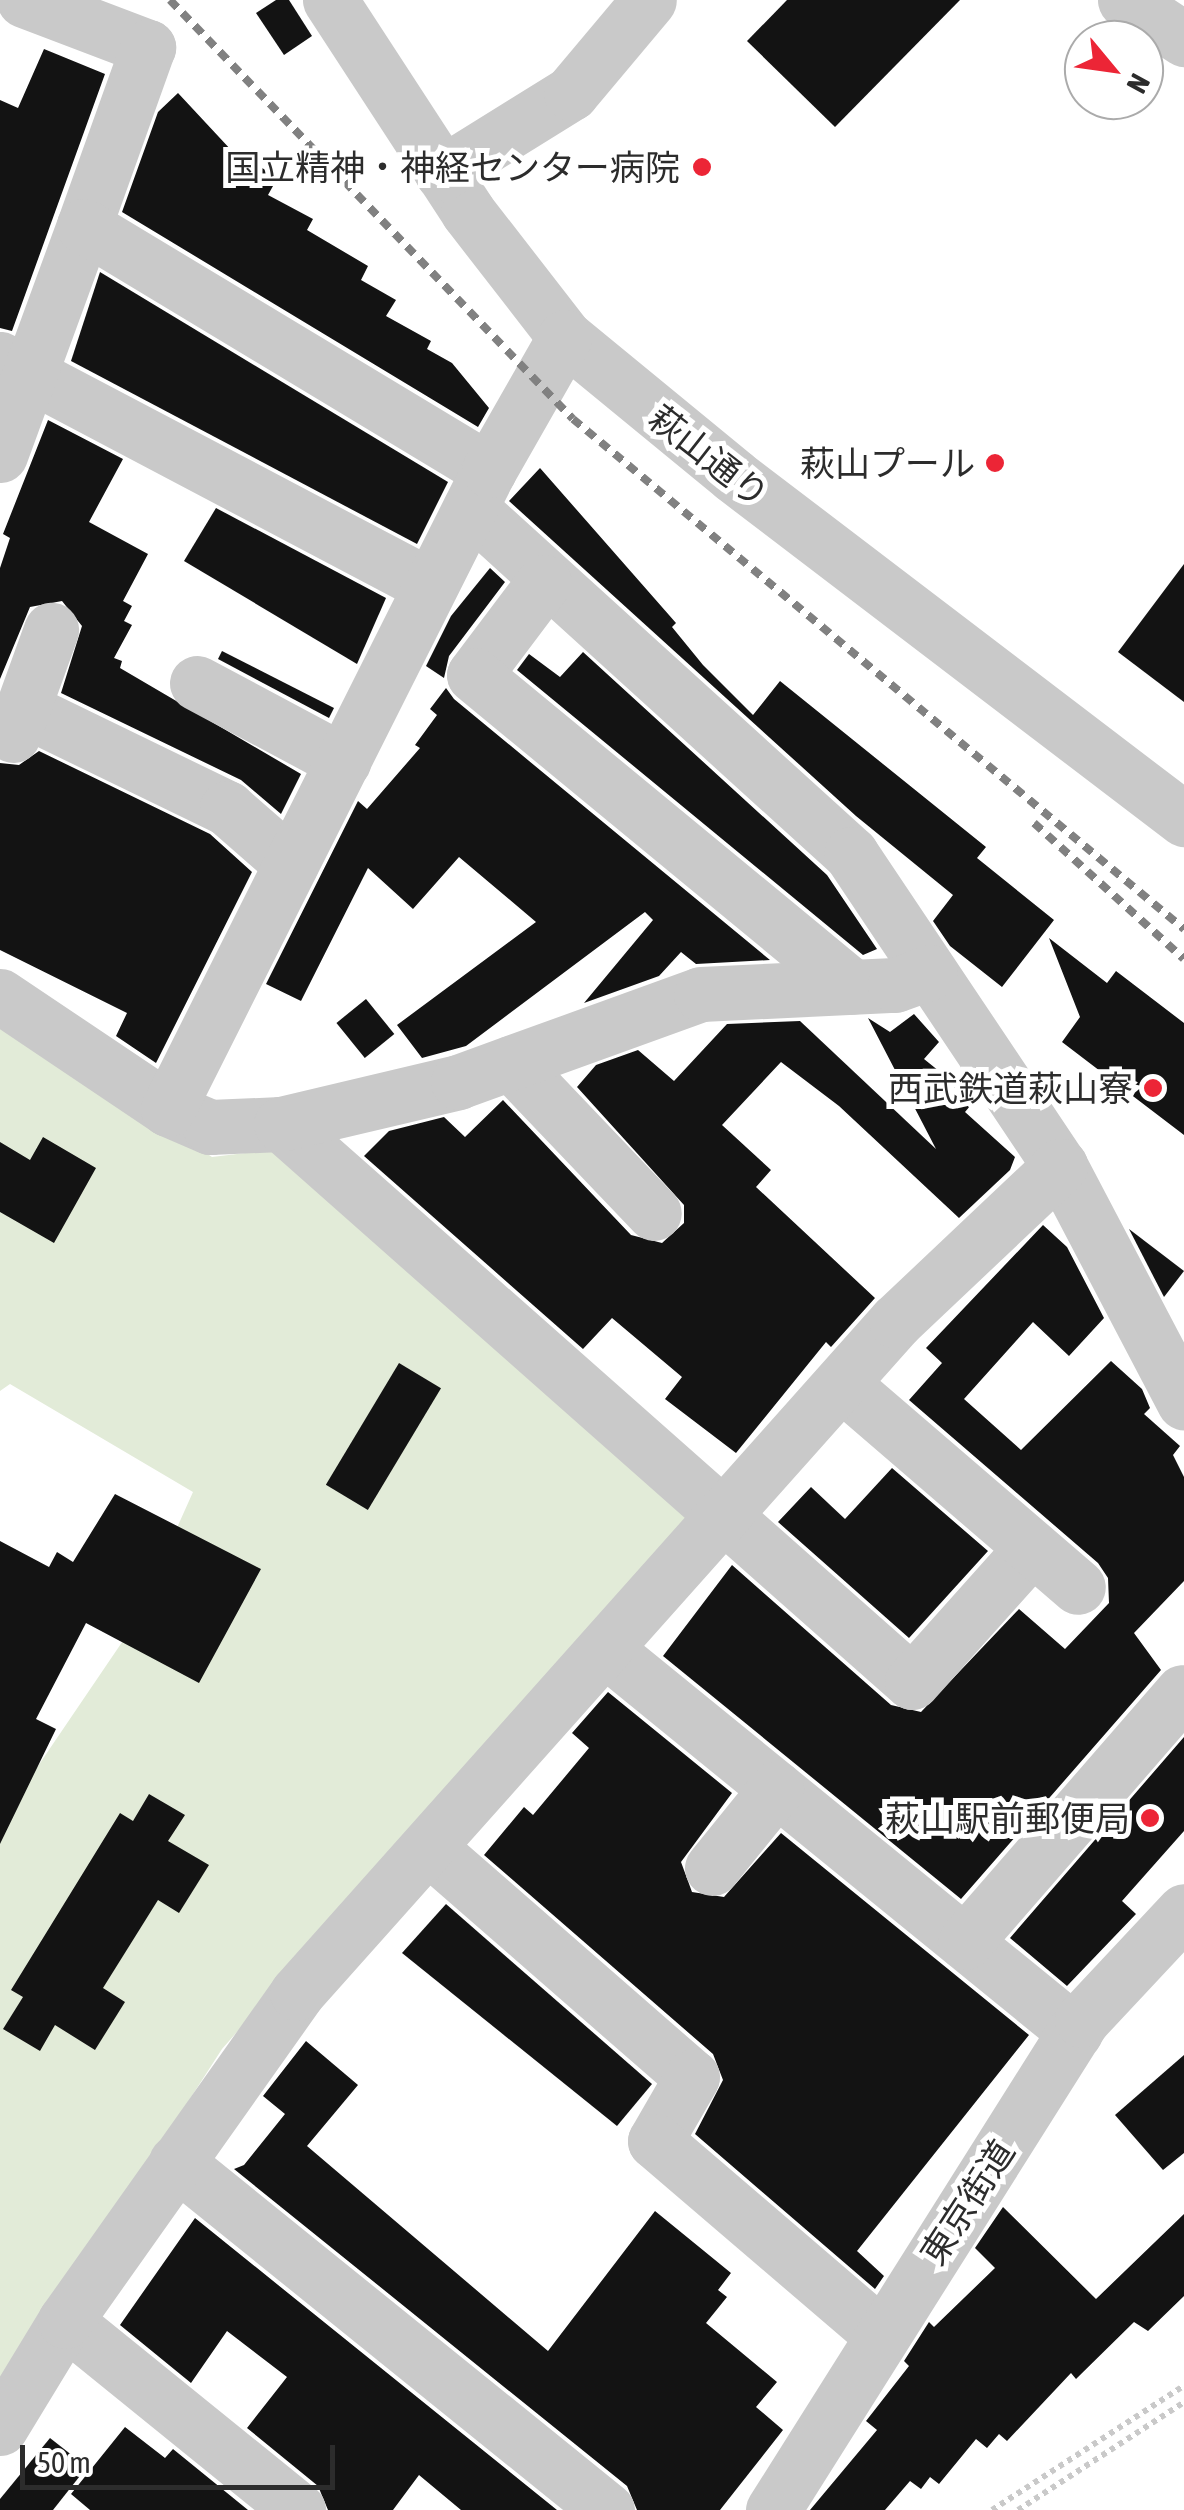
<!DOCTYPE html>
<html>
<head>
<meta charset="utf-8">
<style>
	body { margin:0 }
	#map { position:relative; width:1184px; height:2510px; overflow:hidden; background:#fff; font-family:"Asap Condensed","Noto Sans JP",sans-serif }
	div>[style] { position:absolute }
	.green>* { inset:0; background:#e2ebd8 }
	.building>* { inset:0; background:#131313; transform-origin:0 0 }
	.path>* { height:6px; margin-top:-3px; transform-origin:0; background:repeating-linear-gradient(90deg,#c9c9c9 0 5px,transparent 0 10px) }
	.minor>* { height:55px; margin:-27.5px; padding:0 27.5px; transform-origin:27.5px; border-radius:27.5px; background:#c9c9c9 }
	.rail>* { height:8px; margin-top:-4px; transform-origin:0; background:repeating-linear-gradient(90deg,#818181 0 10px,transparent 0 18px) }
	.dots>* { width:28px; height:28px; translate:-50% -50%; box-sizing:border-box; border:5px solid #fff; border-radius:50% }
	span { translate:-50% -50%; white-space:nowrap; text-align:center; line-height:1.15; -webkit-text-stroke:10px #fff; paint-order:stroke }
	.poi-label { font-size:35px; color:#2c2c2c }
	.right { translate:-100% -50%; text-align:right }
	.street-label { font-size:35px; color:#2c2c2c }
	.north { position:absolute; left:1064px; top:20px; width:100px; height:100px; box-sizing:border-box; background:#fff; border:2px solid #ababab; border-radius:50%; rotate:119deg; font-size:28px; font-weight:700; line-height:40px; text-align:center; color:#2c2c2c }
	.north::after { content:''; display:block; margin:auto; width:35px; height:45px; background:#ec2536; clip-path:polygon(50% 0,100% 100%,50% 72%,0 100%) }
	.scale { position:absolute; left:20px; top:2445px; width:315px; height:45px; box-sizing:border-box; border:5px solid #2c2c2c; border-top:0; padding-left:12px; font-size:30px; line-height:35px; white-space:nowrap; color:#2c2c2c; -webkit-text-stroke:8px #fff; paint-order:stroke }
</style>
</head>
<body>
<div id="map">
	<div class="green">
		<i style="clip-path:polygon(0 1018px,212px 1157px,294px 1147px,690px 1516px,222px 2049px,0 2394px,0 1822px,133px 1626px,193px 1492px,10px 1384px,0 1391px)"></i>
	</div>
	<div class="building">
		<i style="clip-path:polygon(276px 0,289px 0,312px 36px,284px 55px,256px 13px)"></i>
		<i style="clip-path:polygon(787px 0,960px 0,835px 127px,747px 41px)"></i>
		<i style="clip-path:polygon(44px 49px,105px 74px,12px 331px,0 328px,0 100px,18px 108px)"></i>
		<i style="clip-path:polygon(178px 93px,232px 151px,278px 177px,268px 195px,313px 219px,307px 230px,368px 266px,361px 280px,396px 300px,386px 316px,431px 341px,427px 349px,452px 363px,489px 408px,478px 427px,122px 212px,158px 112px)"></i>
		<i style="clip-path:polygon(100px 272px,448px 482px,417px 544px,71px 361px)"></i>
		<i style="clip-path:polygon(48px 420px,123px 459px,89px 522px,148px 554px,123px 601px,132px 606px,124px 621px,132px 625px,114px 658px,122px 661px,120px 668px,301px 774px,281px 814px,241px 780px,61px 693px,82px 626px,62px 601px,30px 607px,0 679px,0 568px,10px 538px,3px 534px)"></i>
		<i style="clip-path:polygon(540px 468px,676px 623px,672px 627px,703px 665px,753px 715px,780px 681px,986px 847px,977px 858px,1054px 920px,1002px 987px,950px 946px,933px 921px,953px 895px,856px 816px,509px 501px)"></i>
		<i style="clip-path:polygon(216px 508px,386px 598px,357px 664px,184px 561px)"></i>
		<i style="clip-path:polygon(1184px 564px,1184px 702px,1118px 652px)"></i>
		<i style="clip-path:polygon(490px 568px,505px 582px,449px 656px,444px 678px,426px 666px,451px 616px)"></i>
		<i style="clip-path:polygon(222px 651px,334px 708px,329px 718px,218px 659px)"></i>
		<i style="clip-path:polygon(583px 652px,827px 875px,877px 949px,863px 955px,517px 670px,529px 654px,560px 677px)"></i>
		<i style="clip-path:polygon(446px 688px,454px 699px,770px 960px,696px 964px,681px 952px,659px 976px,584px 1003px,653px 920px,645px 912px,466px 1046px,422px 1058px,397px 1025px,536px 922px,459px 857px,413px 909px,368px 868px,301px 1001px,266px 984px,358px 801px,367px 809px,420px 748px,415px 745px,437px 715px,430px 709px)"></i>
		<i style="clip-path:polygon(39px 751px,210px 834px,252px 872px,156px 1063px,116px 1036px,127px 1013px,0 950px,0 763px,19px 765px)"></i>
		<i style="clip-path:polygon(1049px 938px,1107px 983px,1116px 971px,1184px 1023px,1184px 1135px,1062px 1042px,1080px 1017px)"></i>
		<i style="left:366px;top:999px;width:45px;height:38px;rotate:51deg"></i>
		<i style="clip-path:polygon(914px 1014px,939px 1042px,924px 1059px,975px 1100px,965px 1112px,1015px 1157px,1010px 1170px,959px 1218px,839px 1106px,781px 1062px,722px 1125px,771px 1170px,756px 1187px,875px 1298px,831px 1347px,826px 1342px,736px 1453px,665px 1399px,682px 1377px,612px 1318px,583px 1349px,364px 1156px,389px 1131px,444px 1117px,465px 1137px,503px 1100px,631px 1235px,662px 1243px,684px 1223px,684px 1205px,577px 1087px,596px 1065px,638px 1050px,674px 1081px,727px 1024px,800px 1021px,936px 1149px,868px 1018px,890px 1032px)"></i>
		<i style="clip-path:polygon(43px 1137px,96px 1168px,54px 1243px,0 1212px,0 1142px,30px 1160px)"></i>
		<i style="clip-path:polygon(1043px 1225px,1067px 1247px,1104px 1318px,1069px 1356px,1033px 1322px,964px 1399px,1021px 1450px,1111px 1361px,1142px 1389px,1150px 1408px,1144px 1414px,1180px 1446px,1173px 1455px,1184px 1477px,1184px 1581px,1134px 1633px,1161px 1670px,961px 1899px,663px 1656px,732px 1565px,891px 1705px,921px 1712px,1019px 1609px,1065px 1649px,1109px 1603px,1108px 1578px,1098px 1563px,909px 1400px,942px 1363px,926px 1348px)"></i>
		<i style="clip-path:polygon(1129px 1229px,1184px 1271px,1164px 1297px)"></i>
		<i style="left:399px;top:1363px;width:49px;height:142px;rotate:31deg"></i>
		<i style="clip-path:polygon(892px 1468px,988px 1551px,909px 1638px,778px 1522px,811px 1487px,845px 1519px)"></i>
		<i style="clip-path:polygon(115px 1494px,261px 1569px,199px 1683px,86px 1623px,36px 1719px,56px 1729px,0 1844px,0 1541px,49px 1567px,57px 1552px,73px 1562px)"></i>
		<i style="clip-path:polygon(608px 1692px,732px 1793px,681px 1862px,692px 1892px,724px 1897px,781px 1833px,1029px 2035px,857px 2251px,884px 2276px,875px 2289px,695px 2134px,723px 2080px,713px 2054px,484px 1855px,524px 1807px,533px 1815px,589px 1748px,572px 1733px)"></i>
		<i style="clip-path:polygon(1184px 1737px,1184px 1831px,1122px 1901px,1136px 1914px,1067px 1986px,1010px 1938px)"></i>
		<i style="clip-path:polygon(149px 1794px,185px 1815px,168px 1841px,209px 1865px,179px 1913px,158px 1900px,103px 1988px,125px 2002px,95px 2050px,55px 2025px,40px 2051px,3px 2029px,23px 1997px,11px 1990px,120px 1813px,133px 1821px)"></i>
		<i style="clip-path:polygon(446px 1904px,652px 2084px,617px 2126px,402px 1953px)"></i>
		<i style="clip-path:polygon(306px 2041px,358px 2085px,307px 2146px,548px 2351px,655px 2211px,731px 2273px,718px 2290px,727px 2297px,706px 2323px,777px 2382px,756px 2407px,783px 2430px,720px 2510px,637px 2510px,627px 2486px,234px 2169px,244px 2165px,285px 2114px,263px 2096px)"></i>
		<i style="clip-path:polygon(1184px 2055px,1184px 2153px,1163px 2170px,1115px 2115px)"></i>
		<i style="clip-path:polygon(1003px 2207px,1096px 2299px,1184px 2214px,1184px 2296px,1148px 2331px,1134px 2322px,1076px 2379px,1071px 2373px,1007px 2441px,999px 2434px,987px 2448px,976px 2439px,939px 2484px,930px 2477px,921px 2489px,910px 2481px,885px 2510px,810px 2510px,877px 2430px,866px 2421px,909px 2366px,904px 2361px,929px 2322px,934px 2327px,995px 2268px,975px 2248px)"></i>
		<i style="clip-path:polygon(195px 2218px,557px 2510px,461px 2510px,419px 2475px,393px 2510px,328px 2510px,318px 2486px,247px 2428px,287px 2377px,227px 2331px,191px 2383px,120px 2325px)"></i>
		<i style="clip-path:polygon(125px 2427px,165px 2458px,173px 2449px,248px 2510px,90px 2510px,71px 2494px)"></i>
		<i style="clip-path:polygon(50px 2438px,87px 2467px,53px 2510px,0 2510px,0 2499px)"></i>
	</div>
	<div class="path">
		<i style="left:992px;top:2510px;width:229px;rotate:-32.9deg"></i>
		<i style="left:1018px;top:2510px;width:198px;rotate:-33deg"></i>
	</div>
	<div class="minor">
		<i style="left:24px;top:0;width:133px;rotate:20.8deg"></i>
		<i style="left:148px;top:47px;width:190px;rotate:109.7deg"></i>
		<i style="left:330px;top:0;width:253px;rotate:56.9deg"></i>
		<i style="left:468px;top:212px;width:158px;rotate:52.2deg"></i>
		<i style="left:565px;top:337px;width:219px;rotate:39.4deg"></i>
		<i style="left:734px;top:476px;width:566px;rotate:37.32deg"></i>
		<i style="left:1125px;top:0;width:71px;rotate:33.5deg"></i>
		<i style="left:442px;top:173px;width:152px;rotate:-31.8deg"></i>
		<i style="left:571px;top:93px;width:121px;rotate:-50deg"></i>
		<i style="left:0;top:359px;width:486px;rotate:27.8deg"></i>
		<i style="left:0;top:455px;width:244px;rotate:-69.9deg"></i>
		<i style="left:84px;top:226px;width:473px;rotate:31.1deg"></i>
		<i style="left:470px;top:508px;width:515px;rotate:42.24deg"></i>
		<i style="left:851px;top:854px;width:376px;rotate:56.2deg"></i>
		<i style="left:1060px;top:1166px;width:267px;rotate:62.3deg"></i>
		<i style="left:544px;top:582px;width:116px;rotate:127deg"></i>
		<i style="left:474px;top:675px;width:490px;rotate:39.5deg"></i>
		<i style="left:197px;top:683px;width:166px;rotate:28.1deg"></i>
		<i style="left:25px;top:710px;width:225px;rotate:25.9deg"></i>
		<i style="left:227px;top:808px;width:85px;rotate:41.2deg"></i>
		<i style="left:13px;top:735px;width:112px;rotate:-70.1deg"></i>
		<i style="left:0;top:996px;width:202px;rotate:33.9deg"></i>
		<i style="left:168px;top:1109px;width:46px;rotate:23.2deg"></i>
		<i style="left:210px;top:1127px;width:71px;rotate:-2.4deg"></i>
		<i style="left:281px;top:1124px;width:842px;rotate:41.49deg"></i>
		<i style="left:912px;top:1682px;width:180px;rotate:-48.2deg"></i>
		<i style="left:511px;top:1063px;width:207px;rotate:46.4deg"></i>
		<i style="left:168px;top:1109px;width:715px;rotate:-63.33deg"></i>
		<i style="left:489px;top:470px;width:153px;rotate:-60.3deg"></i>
		<i style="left:281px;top:1124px;width:182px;rotate:-13.3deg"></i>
		<i style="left:458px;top:1082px;width:258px;rotate:-19.9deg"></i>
		<i style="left:701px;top:994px;width:194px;rotate:-2.7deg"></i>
		<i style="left:895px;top:985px;width:37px;rotate:-20deg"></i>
		<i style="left:842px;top:1384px;width:311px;rotate:40.7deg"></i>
		<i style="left:606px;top:1650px;width:605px;rotate:39.16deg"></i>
		<i style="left:428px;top:1847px;width:350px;rotate:41.1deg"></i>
		<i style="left:692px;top:2077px;width:74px;rotate:120deg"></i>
		<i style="left:655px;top:2141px;width:298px;rotate:40.6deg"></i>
		<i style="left:712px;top:1868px;width:102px;rotate:-51deg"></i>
		<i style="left:965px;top:1942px;width:331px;rotate:-49deg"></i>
		<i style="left:176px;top:2162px;width:554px;rotate:38.92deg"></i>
		<i style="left:65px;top:2321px;width:300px;rotate:39deg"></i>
		<i style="left:0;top:2428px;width:125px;rotate:-58.7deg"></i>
		<i style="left:65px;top:2321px;width:402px;rotate:-54.7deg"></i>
		<i style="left:297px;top:1993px;width:900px;rotate:-48.29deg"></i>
		<i style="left:896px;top:1321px;width:226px;rotate:-43.4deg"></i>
		<i style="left:773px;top:2510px;width:579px;rotate:-57.76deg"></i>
		<i style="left:1082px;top:2020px;width:149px;rotate:-46.9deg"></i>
	</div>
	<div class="rail">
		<i style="left:170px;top:0;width:581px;rotate:46.12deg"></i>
		<i style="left:573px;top:419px;width:796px;rotate:39.85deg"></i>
		<i style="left:1034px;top:823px;width:202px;rotate:42.2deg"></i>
	</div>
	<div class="dots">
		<i style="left:702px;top:167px;background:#ec2536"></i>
		<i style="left:995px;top:463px;background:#ec2536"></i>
		<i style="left:1153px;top:1088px;background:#ec2536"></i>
		<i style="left:1150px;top:1818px;background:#ec2536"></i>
	</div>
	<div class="poi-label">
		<span class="right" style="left:680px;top:167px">国立精神・神経センター病院</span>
		<span class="right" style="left:975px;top:463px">萩山プール</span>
		<span class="right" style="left:1133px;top:1088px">西武鉄道萩山寮</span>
		<span class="right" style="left:1130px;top:1818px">萩山駅前郵便局</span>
	</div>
	<div class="street-label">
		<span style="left:709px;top:456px;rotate:38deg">萩山通り</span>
		<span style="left:967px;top:2202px;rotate:-57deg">東京街道</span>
	</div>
	<div class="north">N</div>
	<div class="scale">50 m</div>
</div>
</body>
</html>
